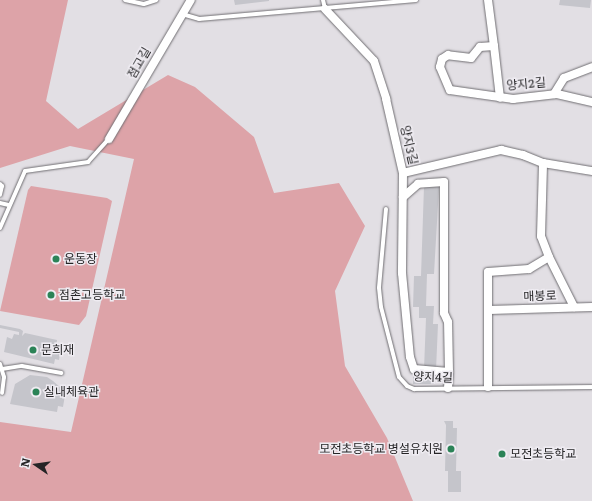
<!DOCTYPE html>
<html>
<head>
<meta charset="utf-8">
<style>
	body { margin:0 }
	#map { position:relative; width:592px; height:501px; overflow:hidden; background:#e2dfe4; font-family:Literata,"Noto Sans KR",serif }
	div>[style] { position:absolute }
	.green>* { inset:0; background:#dda3a8 }
	.building>* { inset:0; background:#c5c5cb; transform-origin:0 0 }
	.roads { filter:drop-shadow(0 0 1px #706e72) drop-shadow(0 0 1px #706e72) }
	.lane>* { height:4px; margin:-2px; padding:0 2px; transform-origin:2px; border-radius:2px; background:#fff }
	.street>* { height:8px; margin:-4px; padding:0 4px; transform-origin:4px; border-radius:4px; background:#fff }
	.dots>* { width:11px; height:11px; translate:-50% -50%; box-sizing:border-box; border:2px solid #efecf2; border-radius:50% }
	span { translate:-50% -50%; white-space:nowrap; text-align:center; line-height:1.15; -webkit-text-stroke:3px #efecf2; paint-order:stroke }
	.street-label { font-size:12px; color:#252426 }
	.poi-label { font-size:12px; color:#252426 }
	.left { translate:0 -50%; text-align:left }
	.right { translate:-100% -50%; text-align:right }
	.north { position:absolute; left:16px; top:445px; width:40px; height:40px; -webkit-text-stroke:3px #efecf2; paint-order:stroke; rotate:283deg; font-size:11px; font-weight:700; line-height:16px; text-align:center; color:#252426 }
	.north::after { content:''; display:block; margin:auto; width:14px; height:18px; background:#252426; clip-path:polygon(50% 0,100% 100%,50% 72%,0 100%) }
</style>
</head>
<body>
<div id="map">
	<div class="green">
		<i style="clip-path:polygon(0 0,68px 0,46px 101px,78px 129px,168px 75px,195px 87px,254px 137px,274px 193px,339px 183px,365px 226px,335px 291px,345px 366px,387px 438px,413px 501px,0 501px,0 422px,71px 432px,134px 159px,70px 146px,0 168px)"></i>
		<i style="clip-path:polygon(31px 186px,107px 198px,112px 201px,86px 316px,79px 325px,0 311px,28px 190px)"></i>
	</div>
	<div class="building">
		<i style="clip-path:polygon(234px 0,269px 0,269px 1px,235px 5px)"></i>
		<i style="clip-path:polygon(560px 0,591px 0,590px 8px,559px 5px)"></i>
		<i style="clip-path:polygon(424px 186px,439px 187px,434px 274px,427px 274px,426px 306px,434px 306px,433px 324px,438px 324px,436px 370px,424px 369px,426px 318px,419px 318px,419px 307px,413px 307px,414px 276px,421px 276px)"></i>
		<i style="clip-path:polygon(0 325px,20px 329px,23px 331px,22px 336px,25px 333px,57px 340px,56px 347px,61px 348px,59px 360px,55px 359px,54px 364px,4px 352px,7px 337px,12px 339px,14px 334px,19px 335px,19px 332px,0 328px)"></i>
		<i style="left:413px;top:374px;width:21px;height:10px"></i>
		<i style="clip-path:polygon(30px 375px,47px 377px,53px 381px,61px 388px,60px 394px,65px 395px,63px 407px,58px 406px,57px 412px,10px 404px,15px 384px)"></i>
		<i style="clip-path:polygon(444px 421px,453px 421px,453px 428px,457px 428px,456px 471px,461px 471px,461px 492px,448px 492px,448px 471px,445px 471px,446px 425px)"></i>
	</div>
	<div class="roads">
		<div class="lane">
			<i style="left:125px;top:0;width:19px;rotate:12deg"></i>
			<i style="left:144px;top:4px;width:13px;rotate:-18deg"></i>
			<i style="left:323px;top:0;width:9px;rotate:77deg"></i>
			<i style="left:182px;top:14px;width:18px;rotate:16deg"></i>
			<i style="left:199px;top:19px;width:218px;rotate:-5deg"></i>
			<i style="left:0;top:184px;width:3px;rotate:45deg"></i>
			<i style="left:2px;top:186px;width:9px;rotate:103deg"></i>
			<i style="left:0;top:203px;width:9px;rotate:13deg"></i>
			<i style="left:386px;top:209px;width:79px;rotate:95.1deg"></i>
			<i style="left:379px;top:288px;width:19px;rotate:84deg"></i>
			<i style="left:381px;top:307px;width:72px;rotate:75.6deg"></i>
			<i style="left:399px;top:377px;width:12px;rotate:48deg"></i>
			<i style="left:407px;top:386px;width:8px;rotate:23deg"></i>
			<i style="left:414px;top:389px;width:178px;rotate:-0.6deg"></i>
			<i style="left:0;top:228px;width:62px;rotate:-66.3deg"></i>
			<i style="left:25px;top:171px;width:64px;rotate:-8.1deg"></i>
			<i style="left:88px;top:162px;width:31px;rotate:-48deg"></i>
			<i style="left:0;top:364px;width:14px;rotate:73deg"></i>
			<i style="left:4px;top:377px;width:16px;rotate:97deg"></i>
			<i style="left:2px;top:369px;width:20px;rotate:-9deg"></i>
			<i style="left:22px;top:366px;width:40px;rotate:10deg"></i>
		</div>
		<div class="street">
			<i style="left:488px;top:0;width:46px;rotate:82.6deg"></i>
			<i style="left:494px;top:46px;width:14px;rotate:176deg"></i>
			<i style="left:480px;top:47px;width:14px;rotate:129deg"></i>
			<i style="left:471px;top:58px;width:23px;rotate:-173deg"></i>
			<i style="left:448px;top:55px;width:7px;rotate:146deg"></i>
			<i style="left:442px;top:59px;width:8px;rotate:104deg"></i>
			<i style="left:440px;top:67px;width:25px;rotate:67deg"></i>
			<i style="left:450px;top:90px;width:64px;rotate:8.1deg"></i>
			<i style="left:513px;top:99px;width:44px;rotate:-6.5deg"></i>
			<i style="left:557px;top:94px;width:36px;rotate:13deg"></i>
			<i style="left:325px;top:9px;width:71px;rotate:46.7deg"></i>
			<i style="left:374px;top:61px;width:40px;rotate:72deg"></i>
			<i style="left:386px;top:99px;width:76px;rotate:77.1deg"></i>
			<i style="left:403px;top:173px;width:101px;rotate:-13.2deg"></i>
			<i style="left:501px;top:150px;width:23px;rotate:13deg"></i>
			<i style="left:523px;top:155px;width:22px;rotate:22deg"></i>
			<i style="left:543px;top:163px;width:50px;rotate:9.3deg"></i>
			<i style="left:494px;top:46px;width:52px;rotate:83.4deg"></i>
			<i style="left:554px;top:94px;width:19px;rotate:-58deg"></i>
			<i style="left:564px;top:78px;width:30px;rotate:-21deg"></i>
			<i style="left:109px;top:139px;width:161px;rotate:-59.5deg"></i>
			<i style="left:403px;top:173px;width:100px;rotate:90.6deg"></i>
			<i style="left:402px;top:273px;width:84px;rotate:84.6deg"></i>
			<i style="left:410px;top:357px;width:13px;rotate:72deg"></i>
			<i style="left:414px;top:369px;width:35px;rotate:5deg"></i>
			<i style="left:449px;top:372px;width:50px;rotate:-91.1deg"></i>
			<i style="left:448px;top:322px;width:10px;rotate:-114deg"></i>
			<i style="left:444px;top:313px;width:131px;rotate:-90deg"></i>
			<i style="left:444px;top:182px;width:26px;rotate:176deg"></i>
			<i style="left:418px;top:184px;width:20px;rotate:139deg"></i>
			<i style="left:549px;top:257px;width:56px;rotate:63.4deg"></i>
			<i style="left:489px;top:310px;width:103px;rotate:-1.7deg"></i>
			<i style="left:488px;top:387px;width:115px;rotate:-90deg"></i>
			<i style="left:488px;top:272px;width:41px;rotate:-4.2deg"></i>
			<i style="left:529px;top:269px;width:23px;rotate:-31deg"></i>
			<i style="left:549px;top:257px;width:22px;rotate:-111deg"></i>
			<i style="left:541px;top:236px;width:73px;rotate:-88.4deg"></i>
			<i style="left:448px;top:388px;width:16px;rotate:-86deg"></i>
		</div>
	</div>
	<div class="dots">
		<i style="left:56px;top:259px;background:#2b8357"></i>
		<i style="left:51px;top:295px;background:#2b8357"></i>
		<i style="left:33px;top:350px;background:#2b8357"></i>
		<i style="left:36px;top:392px;background:#2b8357"></i>
		<i style="left:451px;top:449px;background:#2b8357"></i>
		<i style="left:502px;top:454px;background:#2b8357"></i>
	</div>
	<div class="street-label">
		<span style="left:139px;top:63px;rotate:-60deg">점고길</span>
		<span style="left:526px;top:84px;rotate:-5deg">양지2길</span>
		<span style="left:409px;top:145px;rotate:77deg">양지3길</span>
		<span style="left:540px;top:296px;rotate:-2deg">매봉로</span>
		<span style="left:433px;top:377px;rotate:2deg">양지4길</span>
	</div>
	<div class="poi-label">
		<span class="left" style="left:64px;top:259px">운동장</span>
		<span class="left" style="left:59px;top:295px">점촌고등학교</span>
		<span class="left" style="left:41px;top:350px">문희재</span>
		<span class="left" style="left:44px;top:392px">실내체육관</span>
		<span class="right" style="left:443px;top:449px">모전초등학교 병설유치원</span>
		<span class="left" style="left:510px;top:454px">모전초등학교</span>
	</div>
	<div class="north">N</div>
</div>
</body>
</html>
